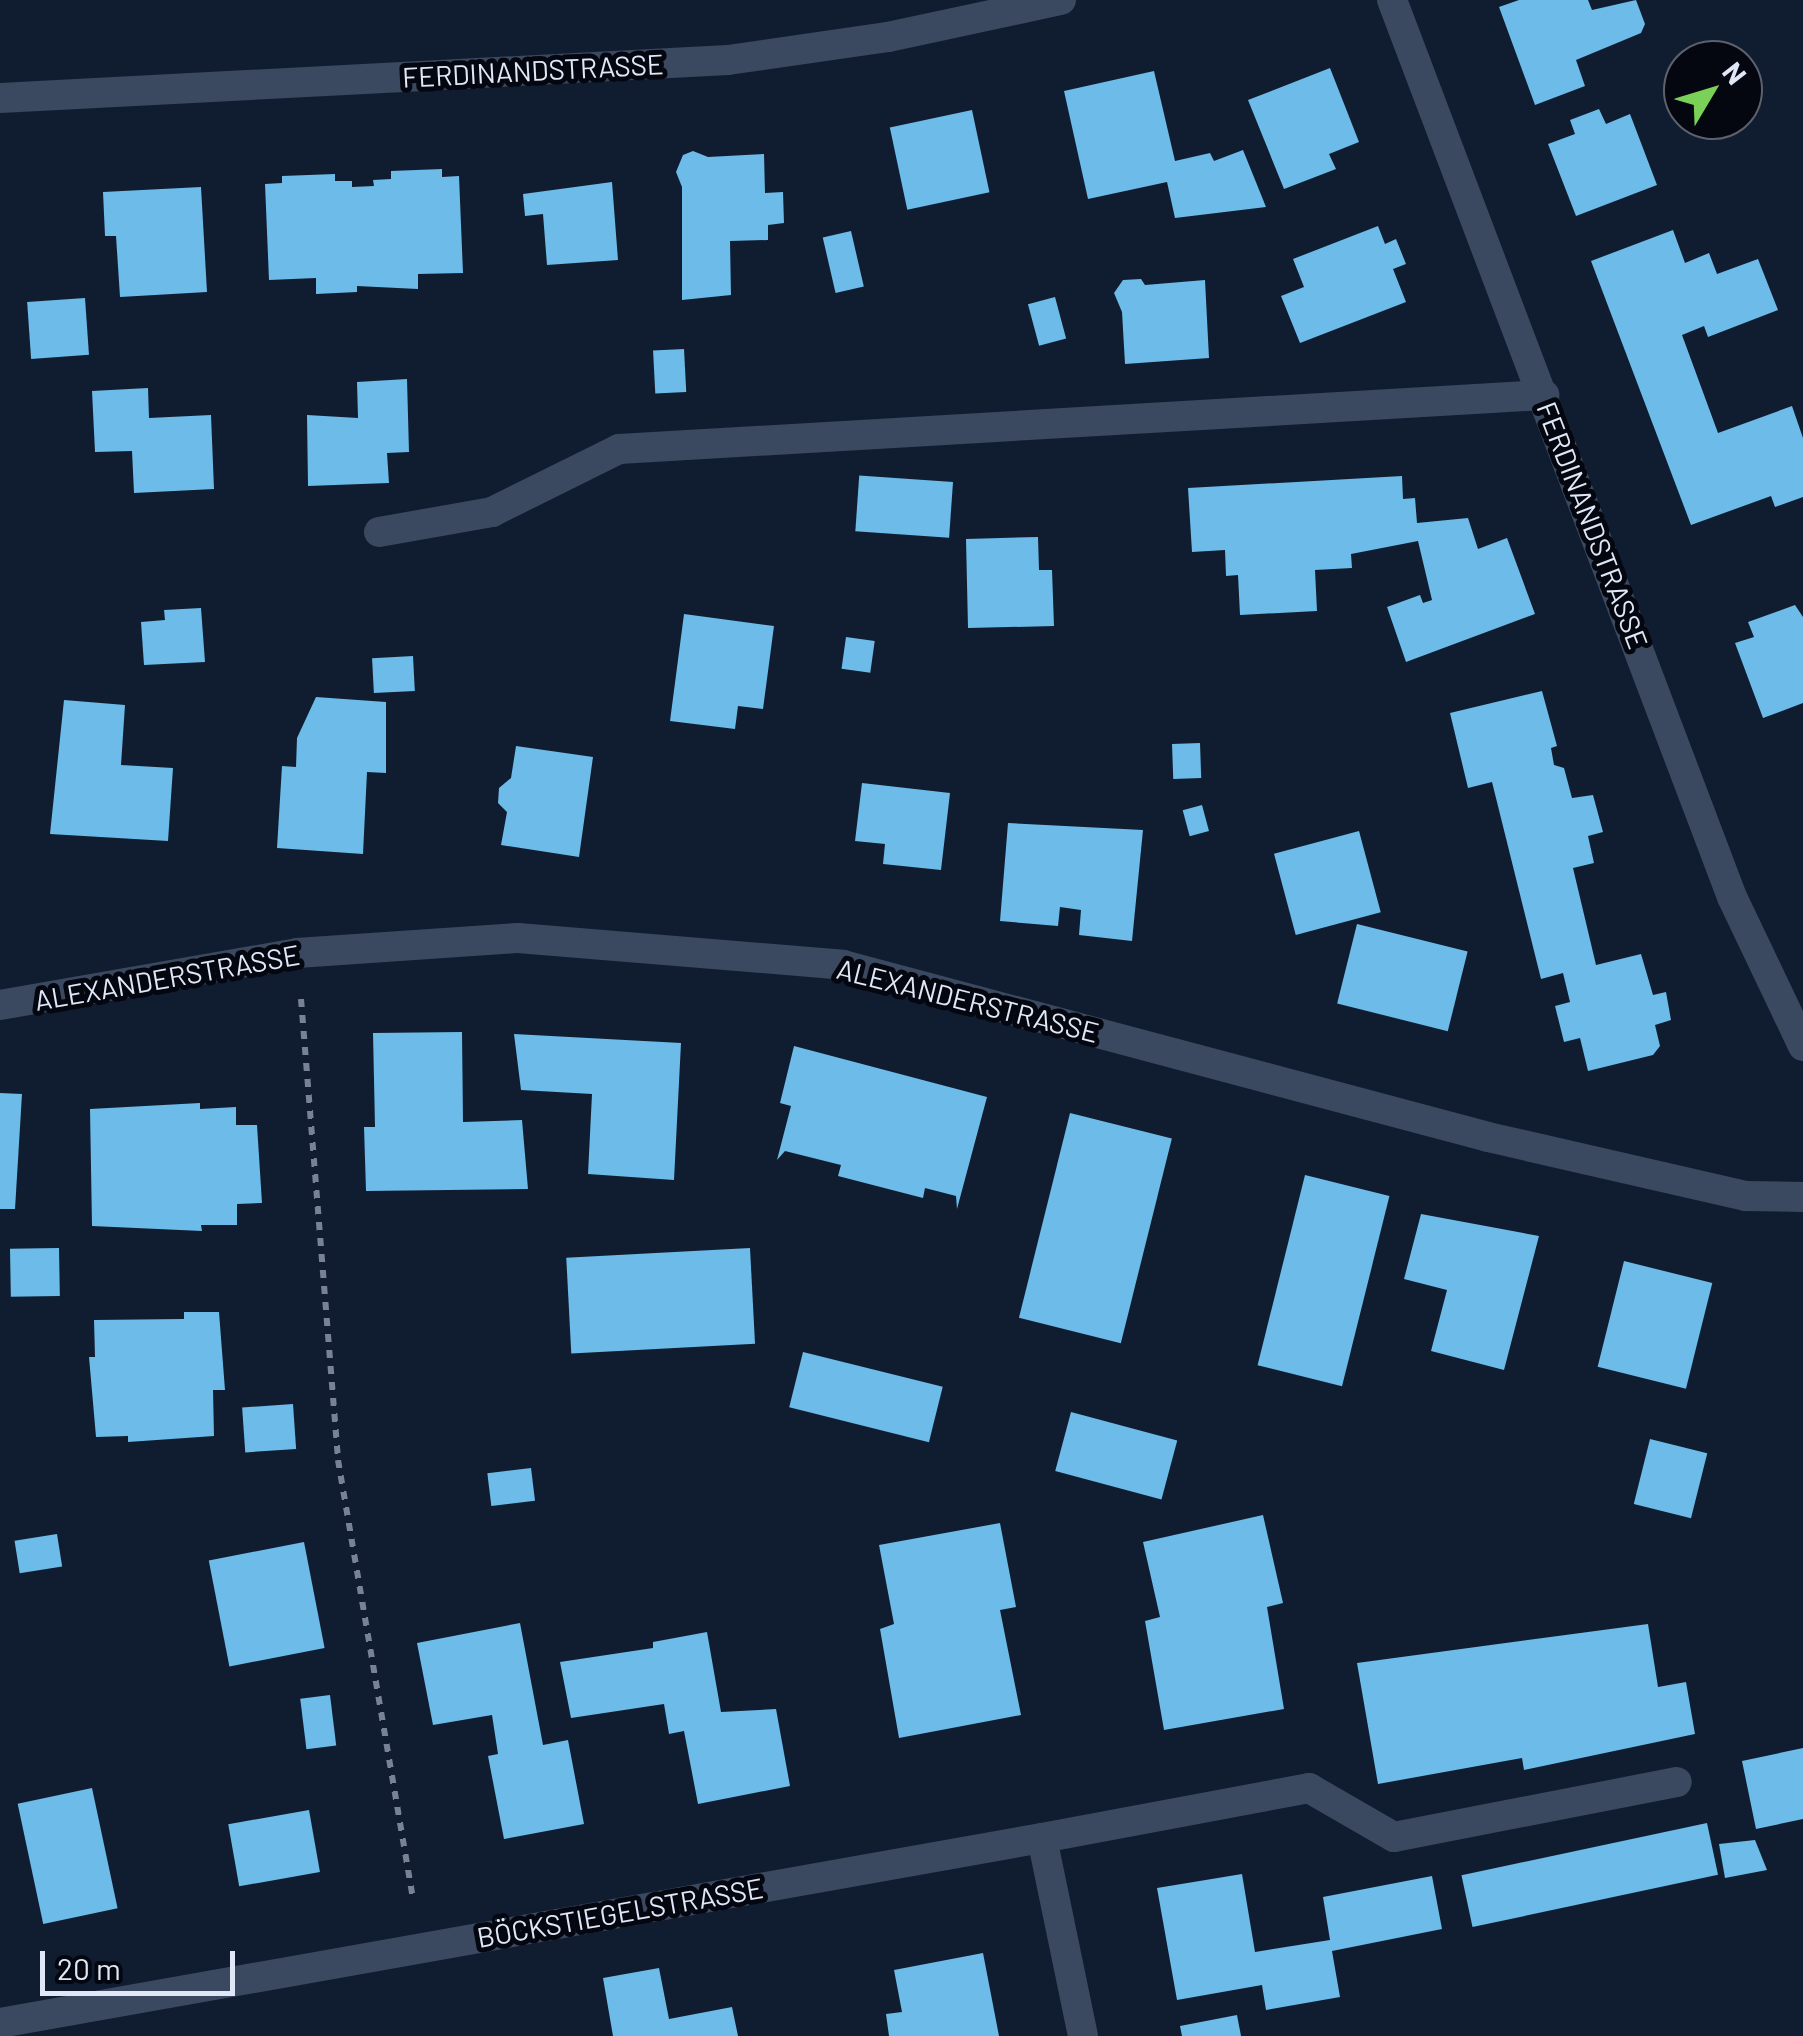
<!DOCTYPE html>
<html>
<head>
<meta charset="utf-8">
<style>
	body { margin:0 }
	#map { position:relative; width:1803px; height:2036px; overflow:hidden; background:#101d31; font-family:Barlow,sans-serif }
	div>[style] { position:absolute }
	.building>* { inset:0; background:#6cbbe8; transform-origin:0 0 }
	.path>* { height:6px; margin-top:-3px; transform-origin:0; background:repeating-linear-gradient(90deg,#778293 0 8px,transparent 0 16px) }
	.lane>* { height:30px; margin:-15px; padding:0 15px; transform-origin:15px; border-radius:15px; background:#3b4960 }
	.street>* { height:30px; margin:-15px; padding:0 15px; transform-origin:15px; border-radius:15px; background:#3b4960 }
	span { translate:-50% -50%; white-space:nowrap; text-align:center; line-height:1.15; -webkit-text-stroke:10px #040710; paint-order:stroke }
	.street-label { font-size:28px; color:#e0e8f7 }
	.north { position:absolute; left:1663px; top:40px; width:100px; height:100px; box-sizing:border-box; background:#040710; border:2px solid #5c616c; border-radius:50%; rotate:52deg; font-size:28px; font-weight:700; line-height:40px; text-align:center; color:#e0e8f7 }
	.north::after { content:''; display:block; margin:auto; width:35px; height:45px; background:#7ad157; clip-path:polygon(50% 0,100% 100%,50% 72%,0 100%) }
	.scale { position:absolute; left:40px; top:1951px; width:195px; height:45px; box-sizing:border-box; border:5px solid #e0e8f7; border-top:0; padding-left:12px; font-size:30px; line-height:35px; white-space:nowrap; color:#e0e8f7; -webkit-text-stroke:8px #040710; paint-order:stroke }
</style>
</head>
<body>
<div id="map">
	<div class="building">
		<i style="clip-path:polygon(1519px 0,1588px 0,1592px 10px,1636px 0,1645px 24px,1641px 33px,1576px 60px,1585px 86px,1535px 105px,1499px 7px)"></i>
		<i style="clip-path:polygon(1330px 68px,1359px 142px,1329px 154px,1336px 169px,1284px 189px,1248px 100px)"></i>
		<i style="clip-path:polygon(1154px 71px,1175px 161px,1210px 153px,1214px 161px,1243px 150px,1266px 207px,1175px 218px,1167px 182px,1088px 199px,1064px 91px)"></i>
		<i style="clip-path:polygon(1599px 109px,1606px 124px,1630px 114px,1657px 185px,1576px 216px,1548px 144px,1575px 134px,1570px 120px)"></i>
		<i style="left:972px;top:110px;width:84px;height:84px;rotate:78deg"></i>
		<i style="clip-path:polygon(693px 151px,708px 157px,764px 154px,765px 193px,783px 192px,784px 223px,768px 225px,768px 240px,730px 241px,731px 295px,682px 300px,682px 187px,676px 172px,683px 155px)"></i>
		<i style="clip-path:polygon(442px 169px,442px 177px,459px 176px,463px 273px,418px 274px,418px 289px,357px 286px,357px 292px,316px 294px,316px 278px,269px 280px,265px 184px,282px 183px,282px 176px,335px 174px,335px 181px,352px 181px,352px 187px,374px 186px,373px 180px,391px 179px,391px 171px)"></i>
		<i style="clip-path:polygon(612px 182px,618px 260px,547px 265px,543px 214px,525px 216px,523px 194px)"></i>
		<i style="clip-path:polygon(201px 187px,207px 292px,120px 297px,116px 236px,105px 236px,103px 192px)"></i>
		<i style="clip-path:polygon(1378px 226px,1385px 244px,1396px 239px,1406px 264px,1393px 269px,1406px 302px,1300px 343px,1281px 296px,1304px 287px,1293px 259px)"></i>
		<i style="clip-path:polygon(1673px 230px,1685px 263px,1709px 253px,1717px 274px,1758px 259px,1778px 310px,1708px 337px,1704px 326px,1682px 335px,1718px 433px,1792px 406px,1803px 438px,1803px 497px,1775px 507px,1771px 496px,1691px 525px,1591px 261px)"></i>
		<i style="left:851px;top:231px;width:57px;height:29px;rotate:77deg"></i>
		<i style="clip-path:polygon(1141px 279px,1145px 285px,1205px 280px,1209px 358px,1125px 364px,1122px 312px,1114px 293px,1123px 280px)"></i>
		<i style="left:1055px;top:297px;width:43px;height:28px;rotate:75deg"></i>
		<i style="left:85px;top:298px;width:57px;height:58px;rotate:86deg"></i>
		<i style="left:684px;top:349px;width:43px;height:31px;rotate:87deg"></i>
		<i style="clip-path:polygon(407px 379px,409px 452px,387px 453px,389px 483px,308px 486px,307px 415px,358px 418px,357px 382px)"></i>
		<i style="clip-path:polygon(148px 388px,149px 418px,211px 415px,214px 489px,134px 493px,132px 451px,95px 452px,92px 391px)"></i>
		<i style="clip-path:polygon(1402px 476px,1403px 499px,1415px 498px,1417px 523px,1468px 518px,1478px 549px,1507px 538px,1535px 614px,1406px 662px,1387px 607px,1420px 595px,1423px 603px,1432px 600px,1418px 541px,1351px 554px,1352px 568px,1315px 570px,1317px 611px,1240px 615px,1238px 575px,1226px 576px,1225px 550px,1192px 552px,1188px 488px)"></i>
		<i style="left:953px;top:482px;width:56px;height:94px;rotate:94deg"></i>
		<i style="clip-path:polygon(1038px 537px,1039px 570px,1052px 570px,1054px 626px,968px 628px,966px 539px)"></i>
		<i style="clip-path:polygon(1795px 605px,1803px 617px,1803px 703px,1763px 718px,1735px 643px,1754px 637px,1748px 622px)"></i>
		<i style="clip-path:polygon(201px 608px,205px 662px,144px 665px,141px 622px,165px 620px,164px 610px)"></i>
		<i style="clip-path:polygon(684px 614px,774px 626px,763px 709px,738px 706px,735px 729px,670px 721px)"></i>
		<i style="left:846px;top:637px;width:29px;height:32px;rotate:8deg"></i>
		<i style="left:413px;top:656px;width:35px;height:41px;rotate:87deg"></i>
		<i style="clip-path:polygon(1542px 691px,1557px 746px,1551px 748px,1554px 765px,1564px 768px,1572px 798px,1593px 795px,1603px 832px,1588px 836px,1594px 863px,1573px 868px,1596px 965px,1641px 954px,1653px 995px,1666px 992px,1671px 1020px,1655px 1025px,1660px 1046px,1653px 1055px,1588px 1071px,1580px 1038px,1564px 1042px,1555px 1006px,1570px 1002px,1563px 973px,1541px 979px,1492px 782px,1468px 788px,1450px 713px)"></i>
		<i style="clip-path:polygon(316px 697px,386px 702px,386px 773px,367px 772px,363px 854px,277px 848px,282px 766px,296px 767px,297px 738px)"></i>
		<i style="clip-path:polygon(64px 700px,125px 705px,121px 765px,173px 768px,168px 841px,50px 834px)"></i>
		<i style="left:1200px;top:743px;width:35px;height:28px;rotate:88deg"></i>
		<i style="clip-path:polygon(516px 746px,593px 757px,579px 857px,501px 845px,507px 812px,498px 803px,499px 788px,511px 778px)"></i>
		<i style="clip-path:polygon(862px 783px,950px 793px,941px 870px,883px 864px,885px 844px,855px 841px)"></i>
		<i style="left:1202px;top:805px;width:27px;height:20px;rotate:75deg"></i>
		<i style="clip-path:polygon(1008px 823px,1143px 830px,1132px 941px,1079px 935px,1081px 910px,1060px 907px,1058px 926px,1000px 921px)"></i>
		<i style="left:1359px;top:831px;width:84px;height:88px;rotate:75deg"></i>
		<i style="left:1357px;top:924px;width:114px;height:82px;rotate:14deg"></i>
		<i style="clip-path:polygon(462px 1032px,463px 1122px,522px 1120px,528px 1189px,366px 1191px,364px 1127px,375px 1127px,373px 1033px)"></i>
		<i style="clip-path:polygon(514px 1034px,681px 1043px,674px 1180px,588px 1174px,592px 1094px,521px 1090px)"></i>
		<i style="clip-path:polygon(794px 1046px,987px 1097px,957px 1209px,956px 1196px,925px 1188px,923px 1198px,838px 1176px,841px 1165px,785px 1151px,777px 1160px,791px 1106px,780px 1103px)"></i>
		<i style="clip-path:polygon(0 1093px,22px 1094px,15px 1209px,0 1209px)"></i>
		<i style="clip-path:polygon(200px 1103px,200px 1109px,236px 1107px,236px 1125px,257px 1125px,262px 1203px,237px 1204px,237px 1225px,201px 1225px,202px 1231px,92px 1226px,90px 1109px)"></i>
		<i style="left:1070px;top:1113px;width:105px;height:211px;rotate:14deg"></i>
		<i style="left:1305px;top:1175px;width:87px;height:196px;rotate:14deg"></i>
		<i style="clip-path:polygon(1421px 1214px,1539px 1236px,1504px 1370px,1431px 1351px,1447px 1290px,1404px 1279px)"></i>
		<i style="left:59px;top:1248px;width:48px;height:49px;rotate:89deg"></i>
		<i style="left:750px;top:1248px;width:96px;height:184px;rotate:87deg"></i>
		<i style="left:1624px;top:1261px;width:91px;height:109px;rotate:14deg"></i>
		<i style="clip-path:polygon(184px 1312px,219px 1312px,225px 1390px,213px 1390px,214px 1436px,128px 1442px,128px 1436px,96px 1437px,89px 1357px,95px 1357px,94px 1320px,184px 1319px)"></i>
		<i style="left:803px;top:1352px;width:144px;height:57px;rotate:14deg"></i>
		<i style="left:293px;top:1404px;width:45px;height:51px;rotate:86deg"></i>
		<i style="left:1071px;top:1412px;width:110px;height:61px;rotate:15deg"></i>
		<i style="left:1650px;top:1439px;width:59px;height:67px;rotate:14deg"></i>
		<i style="left:531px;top:1468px;width:33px;height:44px;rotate:83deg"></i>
		<i style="clip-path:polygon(1263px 1515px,1283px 1603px,1267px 1607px,1284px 1709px,1164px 1730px,1145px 1621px,1160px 1617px,1143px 1542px)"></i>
		<i style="clip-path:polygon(1000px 1523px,1016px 1607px,1000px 1610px,1021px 1715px,899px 1738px,880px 1629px,894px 1624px,879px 1545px)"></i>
		<i style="left:57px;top:1534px;width:33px;height:43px;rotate:81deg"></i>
		<i style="left:304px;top:1542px;width:108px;height:97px;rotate:79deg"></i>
		<i style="clip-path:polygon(520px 1623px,543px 1745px,568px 1740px,584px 1824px,504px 1839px,488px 1756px,498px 1754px,492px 1715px,433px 1725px,417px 1643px)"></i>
		<i style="clip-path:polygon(1648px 1624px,1658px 1687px,1686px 1682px,1695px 1734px,1524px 1770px,1522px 1758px,1378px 1784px,1357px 1663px)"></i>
		<i style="clip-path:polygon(707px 1632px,721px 1712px,776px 1709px,790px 1786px,698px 1804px,684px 1731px,669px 1734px,664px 1704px,571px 1718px,560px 1662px,653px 1648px,653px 1642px)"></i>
		<i style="left:330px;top:1695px;width:51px;height:30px;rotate:83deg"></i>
		<i style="clip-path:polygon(1803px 1748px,1803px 1819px,1756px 1829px,1742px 1761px)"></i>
		<i style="left:92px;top:1788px;width:123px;height:76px;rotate:78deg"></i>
		<i style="left:309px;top:1810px;width:63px;height:82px;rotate:80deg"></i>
		<i style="left:1707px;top:1823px;width:53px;height:251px;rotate:78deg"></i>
		<i style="clip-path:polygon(1755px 1840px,1767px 1870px,1725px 1878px,1719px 1844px)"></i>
		<i style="clip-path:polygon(1242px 1874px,1255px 1952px,1330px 1940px,1323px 1897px,1432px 1876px,1442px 1929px,1332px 1951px,1340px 1997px,1266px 2010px,1262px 1985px,1177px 2000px,1157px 1888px)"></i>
		<i style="clip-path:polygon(983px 1953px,999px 2036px,889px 2036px,886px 2014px,902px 2012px,894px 1970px)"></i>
		<i style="clip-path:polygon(659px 1968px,669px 2019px,732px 2007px,738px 2036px,613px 2036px,603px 1978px)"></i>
		<i style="clip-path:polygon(1237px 2015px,1241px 2036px,1182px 2036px,1180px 2026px)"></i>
	</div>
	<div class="path">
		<i style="left:301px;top:999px;width:462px;rotate:85.4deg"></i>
		<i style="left:338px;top:1460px;width:445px;rotate:80.3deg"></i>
	</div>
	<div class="lane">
		<i style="left:379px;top:532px;width:115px;rotate:-10deg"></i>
		<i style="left:492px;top:512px;width:142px;rotate:-26.4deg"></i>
		<i style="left:619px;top:449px;width:927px;rotate:-3.34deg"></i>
		<i style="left:1042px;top:1838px;width:272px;rotate:-10.6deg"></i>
		<i style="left:1309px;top:1788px;width:98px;rotate:30deg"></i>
		<i style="left:1394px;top:1837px;width:288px;rotate:-11deg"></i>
	</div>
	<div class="street">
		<i style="left:1392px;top:0;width:959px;rotate:69.24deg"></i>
		<i style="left:1732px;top:897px;width:165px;rotate:64.5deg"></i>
		<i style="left:0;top:98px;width:729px;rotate:-2.99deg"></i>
		<i style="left:728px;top:60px;width:162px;rotate:-8.2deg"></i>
		<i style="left:888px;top:37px;width:177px;rotate:-12.1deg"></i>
		<i style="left:0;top:1005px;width:302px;rotate:-9.9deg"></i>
		<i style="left:297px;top:953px;width:222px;rotate:-3.9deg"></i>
		<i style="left:518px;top:938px;width:326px;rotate:4.7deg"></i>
		<i style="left:843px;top:965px;width:668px;rotate:14.93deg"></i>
		<i style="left:1488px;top:1137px;width:265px;rotate:12.9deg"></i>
		<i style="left:1746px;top:1196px;width:57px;rotate:1deg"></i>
		<i style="left:0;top:2023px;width:1058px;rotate:-10.07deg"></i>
		<i style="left:1042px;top:1838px;width:202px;rotate:78.3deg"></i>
	</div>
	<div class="street-label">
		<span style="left:533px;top:70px;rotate:-3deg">FERDINANDSTRASSE</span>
		<span style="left:1593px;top:525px;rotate:69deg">FERDINANDSTRASSE</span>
		<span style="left:167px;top:977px;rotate:-10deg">ALEXANDERSTRASSE</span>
		<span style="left:968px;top:1000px;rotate:14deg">ALEXANDERSTRASSE</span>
		<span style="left:620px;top:1912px;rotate:-10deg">BÖCKSTIEGELSTRASSE</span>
	</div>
	<div class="north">N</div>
	<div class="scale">20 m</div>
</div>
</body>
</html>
